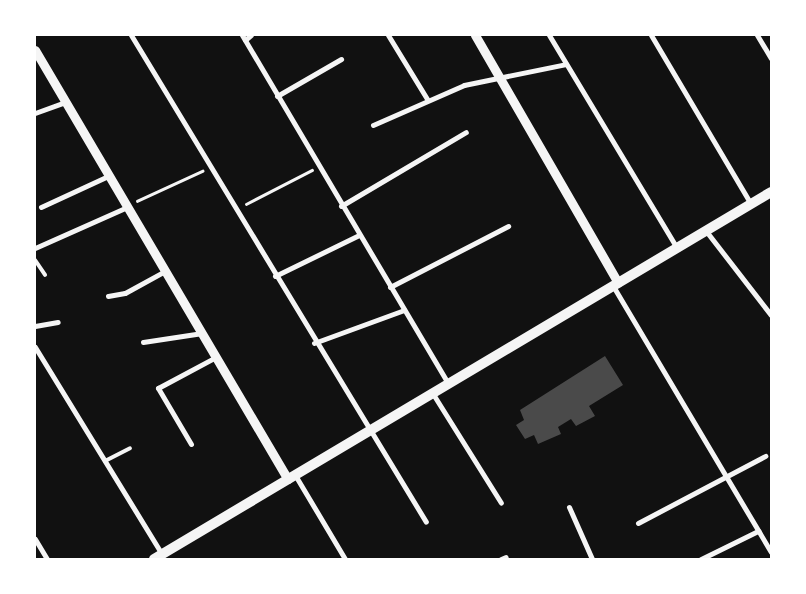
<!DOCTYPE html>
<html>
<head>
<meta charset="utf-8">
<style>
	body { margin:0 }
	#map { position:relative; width:806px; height:594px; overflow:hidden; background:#111; font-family:Inter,sans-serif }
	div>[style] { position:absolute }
	.building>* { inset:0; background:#4a4a4a }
	.path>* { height:2.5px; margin:-1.25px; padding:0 1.25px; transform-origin:1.25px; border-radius:1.25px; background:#f5f5f5 }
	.service>* { height:4px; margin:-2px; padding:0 2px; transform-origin:2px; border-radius:2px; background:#f5f5f5 }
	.minor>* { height:5px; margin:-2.5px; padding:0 2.5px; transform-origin:2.5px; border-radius:2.5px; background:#f5f5f5 }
	.tertiary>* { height:9px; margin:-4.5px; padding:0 4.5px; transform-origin:4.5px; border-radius:4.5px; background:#f5f5f5 }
	.secondary>* { height:10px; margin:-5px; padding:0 5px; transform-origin:5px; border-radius:5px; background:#f5f5f5 }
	span { translate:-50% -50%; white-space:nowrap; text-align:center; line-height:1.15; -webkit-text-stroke:4.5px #fff; paint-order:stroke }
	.frame { position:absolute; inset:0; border:36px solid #fff; pointer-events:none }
</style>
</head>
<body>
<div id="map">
	<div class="building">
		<i style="clip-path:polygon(605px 356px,623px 385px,589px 406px,595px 416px,576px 426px,571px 419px,558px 427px,561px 434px,538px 444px,534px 435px,525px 439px,516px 425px,524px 420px,520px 410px)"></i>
	</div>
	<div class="path">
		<i style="left:137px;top:201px;width:72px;rotate:-24.8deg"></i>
		<i style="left:246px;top:204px;width:74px;rotate:-27.3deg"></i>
	</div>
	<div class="service">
		<i style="left:35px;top:260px;width:18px;rotate:56deg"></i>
		<i style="left:105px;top:461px;width:28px;rotate:-27deg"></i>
	</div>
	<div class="minor">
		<i style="left:131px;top:35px;width:569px;rotate:58.79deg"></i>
		<i style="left:242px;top:35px;width:405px;rotate:59.4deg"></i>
		<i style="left:388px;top:35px;width:75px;rotate:58.6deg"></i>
		<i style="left:549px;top:35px;width:249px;rotate:59deg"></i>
		<i style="left:651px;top:35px;width:196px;rotate:59.4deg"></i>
		<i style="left:757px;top:35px;width:27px;rotate:59deg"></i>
		<i style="left:245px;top:40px;width:8px;rotate:-40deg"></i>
		<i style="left:277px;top:96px;width:74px;rotate:-30deg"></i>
		<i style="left:35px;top:113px;width:32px;rotate:-20deg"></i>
		<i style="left:373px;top:125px;width:99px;rotate:-23.7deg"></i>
		<i style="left:464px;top:85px;width:104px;rotate:-11.6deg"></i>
		<i style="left:341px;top:206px;width:145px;rotate:-30.6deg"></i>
		<i style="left:41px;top:207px;width:74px;rotate:-24.8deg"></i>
		<i style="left:706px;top:231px;width:106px;rotate:52.3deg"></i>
		<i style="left:35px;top:248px;width:101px;rotate:-24deg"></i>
		<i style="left:275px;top:276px;width:93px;rotate:-26deg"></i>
		<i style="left:613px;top:286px;width:309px;rotate:59.3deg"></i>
		<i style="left:390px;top:287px;width:133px;rotate:-27.3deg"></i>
		<i style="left:108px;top:296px;width:17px;rotate:-10deg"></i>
		<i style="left:125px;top:293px;width:46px;rotate:-28.8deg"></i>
		<i style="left:35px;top:326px;width:23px;rotate:-10deg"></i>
		<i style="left:143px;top:342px;width:60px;rotate:-8.7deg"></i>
		<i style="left:314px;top:343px;width:96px;rotate:-20.1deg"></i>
		<i style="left:35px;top:347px;width:243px;rotate:58.5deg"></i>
		<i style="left:433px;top:394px;width:128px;rotate:58deg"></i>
		<i style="left:191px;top:444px;width:65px;rotate:-120.5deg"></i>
		<i style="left:158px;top:388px;width:66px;rotate:-28.1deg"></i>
		<i style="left:295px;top:475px;width:98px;rotate:59.2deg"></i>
		<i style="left:569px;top:507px;width:57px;rotate:66.1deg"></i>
		<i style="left:638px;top:523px;width:144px;rotate:-27.8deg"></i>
		<i style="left:35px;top:539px;width:23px;rotate:59deg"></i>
		<i style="left:501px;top:559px;width:5px;rotate:-22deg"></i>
		<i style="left:701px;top:559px;width:64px;rotate:-26.2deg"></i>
	</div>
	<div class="tertiary">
		<i style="left:475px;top:35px;width:286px;rotate:60deg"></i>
		<i style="left:35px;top:50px;width:498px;rotate:59.5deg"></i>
	</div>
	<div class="secondary">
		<i style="left:154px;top:559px;width:718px;rotate:-30.74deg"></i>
	</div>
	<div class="frame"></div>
</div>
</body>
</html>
